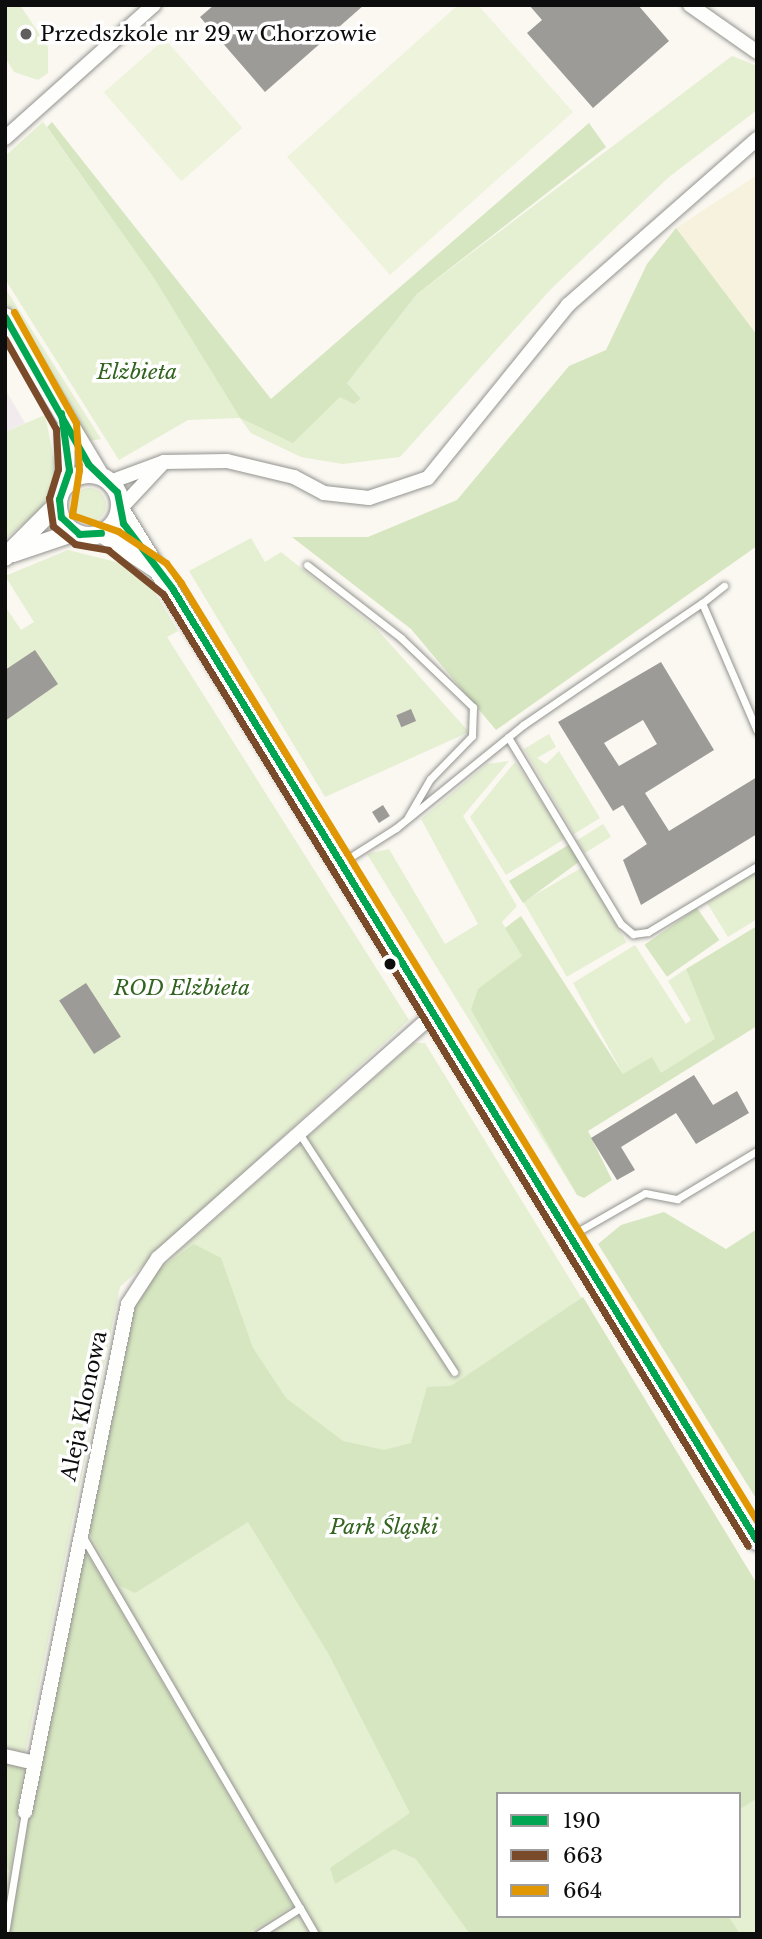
<!DOCTYPE html>
<html>
<head>
<meta charset="utf-8">
<style>
	body { margin:0 }
	#map { position:relative; width:762px; height:1939px; overflow:hidden; background:#faf8f1; font-family:"Libre Baskerville",serif }
	div>[style] { position:absolute }
	.industrial>* { inset:0; background:#f1ebee }
	.farmland>* { inset:0; background:#f6f2de }
	.green>* { inset:0; background:#e5efd2; transform-origin:0 0 }
	.round { border-radius:50% }
	.forest>* { inset:0; background:#d6e6c0; transform-origin:0 0 }
	.pitch>* { inset:0; background:#eef3dc; transform-origin:0 0 }
	.building>* { inset:0; background:#9d9b97; transform-origin:0 0 }
	.roads { filter:drop-shadow(0 0 2px #949390) drop-shadow(0 0 2px #949390) }
	.service>* { height:7px; margin:-3.5px; padding:0 3.5px; transform-origin:3.5px; border-radius:3.5px; background:#fefefd }
	.minor>* { height:14px; margin:-7px; padding:0 7px; transform-origin:7px; border-radius:7px; background:#fefefd }
	.tertiary>* { height:18px; margin:-9px; padding:0 9px; transform-origin:9px; border-radius:9px; background:#fefefd }
	.tertiary>.ring { margin:-9px; padding:0; box-sizing:content-box; background:none; border:18px solid #fefefd; border-radius:50% }
	.bus-1>* { height:7px; margin:-3.5px; padding:0 3.5px; transform-origin:3.5px; border-radius:3.5px; background:#00a651 }
	.bus-2>* { height:7px; margin:-3.5px; padding:0 3.5px; transform-origin:3.5px; border-radius:3.5px; background:#7a4b2a }
	.bus-3>* { height:7px; margin:-3.5px; padding:0 3.5px; transform-origin:3.5px; border-radius:3.5px; background:#e09701 }
	.dots>* { width:19px; height:19px; translate:-50% -50%; box-sizing:border-box; border:4px solid #fff; border-radius:50% }
	span { translate:-50% -50%; white-space:nowrap; text-align:center; line-height:1.15; -webkit-text-stroke:7px #fff; paint-order:stroke }
	.poi-label { font-size:21px; color:#0d0d0d }
	.left { translate:0 -50%; text-align:left }
	.park-label { font-size:21px; color:#32631f; font-style:italic }
	.street-label { font-size:21px; color:#0d0d0d }
	.frame { position:absolute; inset:0; border:7px solid #0d0d0d; pointer-events:none }
	.legend { position:absolute; left:496px; top:1792px; width:245px; height:126px; box-sizing:border-box; background:#fff; border:2px solid #9e9e9e; margin:0; padding:9px 12px; list-style:none; font-size:21px; color:#0d0d0d }
	.legend li { display:flex; align-items:center; gap:14px; height:35px }
	.legend b { width:35px; border:2px solid #9e9e9e }
</style>
</head>
<body>
<div id="map">
	<div class="industrial">
		<i style="clip-path:polygon(5px 389px,25px 423px,5px 432px)"></i>
	</div>
	<div class="farmland">
		<i style="clip-path:polygon(757px 175px,757px 335px,676px 228px)"></i>
	</div>
	<div class="green">
		<i style="clip-path:polygon(5px 5px,20px 5px,48px 47px,48px 73px,38px 80px,14px 72px,5px 57px)"></i>
		<i style="clip-path:polygon(732px 56px,757px 66px,757px 110px,669px 177px,551px 289px,400px 457px,343px 464px,301px 457px,251px 433px,240px 418px,188px 420px,119px 460px,5px 279px,5px 156px,43px 122px,155px 279px,240px 418px,293px 442px,340px 397px,361px 397px,347px 383px,417px 294px)"></i>
		<i style="clip-path:polygon(5px 288px,51px 360px,101px 439px,83px 442px,63px 393px,5px 301px)"></i>
		<i style="clip-path:polygon(45px 415px,57px 474px,41px 509px,5px 539px,5px 432px)"></i>
		<i class="round" style="left:72px;top:488px;width:34px;height:34px"></i>
		<i style="clip-path:polygon(251px 538px,265px 562px,281px 552px,375px 627px,469px 732px,325px 797px,189px 571px)"></i>
		<i style="clip-path:polygon(68px 550px,124px 564px,154px 591px,178px 631px,167px 637px,409px 1020px,120px 1287px,24px 1759px,5px 1754px,5px 606px,21px 630px,34px 622px,5px 576px)"></i>
		<i style="clip-path:polygon(549px 734px,556px 747px,537px 758px,546px 764px,559px 751px,600px 818px,574px 834px,524px 749px)"></i>
		<i style="clip-path:polygon(509px 761px,463px 816px,517px 906px,502px 922px,522px 956px,471px 1010px,577px 1195px,367px 854px,389px 849px,445px 944px,478px 924px,421px 819px,487px 764px)"></i>
		<i style="clip-path:polygon(515px 762px,566px 838px,506px 875px,470px 817px)"></i>
		<i style="left:603px;top:824px;width:15px;height:31px;rotate:58deg"></i>
		<i style="left:583px;top:867px;width:87px;height:69px;rotate:60deg"></i>
		<i style="clip-path:polygon(757px 871px,757px 919px,728px 937px,707px 903px)"></i>
		<i style="clip-path:polygon(635px 945px,686px 1024px,691px 1020px,668px 981px,686px 969px,716px 1039px,660px 1074px,623px 1074px,573px 983px)"></i>
		<i style="clip-path:polygon(evenodd,414px 1043px,425px 1043px,757px 1584px,757px 1934px,5px 1934px,5px 1763px,35px 1769px,153px 1274px,414px 1043px,498px 1794px,739px 1794px,739px 1916px,498px 1916px,498px 1794px)"></i>
	</div>
	<div class="forest">
		<i style="clip-path:polygon(52px 122px,271px 399px,589px 123px,606px 147px,417px 294px,347px 383px,361px 398px,354px 404px,340px 397px,293px 443px,240px 418px,154px 278px,47px 127px)"></i>
		<i style="clip-path:polygon(676px 228px,757px 335px,757px 546px,496px 730px,411px 629px,292px 537px,368px 537px,457px 500px,569px 366px,606px 350px,647px 264px)"></i>
		<i style="clip-path:polygon(570px 844px,580px 861px,523px 903px,509px 881px)"></i>
		<i style="left:697px;top:908px;width:39px;height:64px;rotate:55deg"></i>
		<i style="clip-path:polygon(521px 916px,623px 1074px,652px 1057px,661px 1073px,715px 1039px,686px 969px,757px 926px,757px 1026px,588px 1131px,612px 1180px,584px 1198px,577px 1195px,471px 1010px,478px 989px,522px 956px,505px 928px)"></i>
		<i style="clip-path:polygon(664px 1212px,726px 1249px,757px 1229px,757px 1500px,598px 1244px,621px 1225px)"></i>
		<i style="clip-path:polygon(194px 1244px,221px 1258px,253px 1348px,286px 1398px,343px 1441px,384px 1450px,411px 1443px,427px 1387px,451px 1386px,583px 1297px,757px 1584px,757px 1798px,739px 1810px,739px 1794px,498px 1794px,498px 1916px,728px 1916px,740px 1934px,470px 1934px,416px 1859px,394px 1849px,335px 1884px,330px 1868px,410px 1813px,328px 1653px,248px 1522px,135px 1593px,120px 1586px,88px 1530px,133px 1306px,153px 1274px)"></i>
		<i style="clip-path:polygon(84px 1549px,292px 1906px,246px 1934px,9px 1934px,36px 1769px)"></i>
		<i style="clip-path:polygon(5px 1763px,23px 1767px,10px 1871px,5px 1864px)"></i>
	</div>
	<div class="pitch">
		<i style="clip-path:polygon(458px 5px,478px 5px,573px 112px,390px 275px,287px 157px)"></i>
		<i style="left:165px;top:39px;width:118px;height:81px;rotate:49deg"></i>
	</div>
	<div class="building">
		<i style="clip-path:polygon(214px 5px,364px 5px,265px 92px,200px 17px)"></i>
		<i style="clip-path:polygon(529px 5px,638px 5px,669px 41px,593px 108px,527px 33px,542px 20px)"></i>
		<i style="clip-path:polygon(35px 650px,58px 684px,5px 721px,5px 670px)"></i>
		<i style="clip-path:polygon(evenodd,661px 662px,714px 750px,645px 793px,669px 831px,757px 777px,757px 834px,641px 905px,623px 860px,647px 844px,623px 805px,613px 811px,558px 722px,661px 662px,643px 720px,657px 744px,619px 766px,604px 743px,643px 720px)"></i>
		<i style="left:411px;top:709px;width:13px;height:16px;rotate:67deg"></i>
		<i style="left:383px;top:805px;width:13px;height:13px;rotate:58deg"></i>
		<i style="left:86px;top:983px;width:64px;height:32px;rotate:57deg"></i>
		<i style="clip-path:polygon(694px 1075px,713px 1105px,737px 1091px,749px 1113px,696px 1144px,676px 1113px,621px 1147px,635px 1170px,617px 1180px,591px 1138px)"></i>
	</div>
	<div class="roads">
		<div class="service">
			<i style="left:307px;top:565px;width:119px;rotate:37.8deg"></i>
			<i style="left:401px;top:638px;width:100px;rotate:43.8deg"></i>
			<i style="left:473px;top:707px;width:29px;rotate:92deg"></i>
			<i style="left:472px;top:736px;width:60px;rotate:134.3deg"></i>
			<i style="left:430px;top:779px;width:44px;rotate:120.1deg"></i>
			<i style="left:702px;top:603px;width:28px;rotate:-38deg"></i>
			<i style="left:508px;top:737px;width:218px;rotate:58.9deg"></i>
			<i style="left:621px;top:924px;width:16px;rotate:40deg"></i>
			<i style="left:633px;top:934px;width:15px;rotate:-8deg"></i>
			<i style="left:648px;top:932px;width:127px;rotate:-31.2deg"></i>
			<i style="left:341px;top:863px;width:65px;rotate:-32.5deg"></i>
			<i style="left:396px;top:828px;width:164px;rotate:-39deg"></i>
			<i style="left:523px;top:725px;width:217px;rotate:-34.3deg"></i>
			<i style="left:702px;top:603px;width:139px;rotate:66.7deg"></i>
			<i style="left:299px;top:1133px;width:285px;rotate:57deg"></i>
			<i style="left:570px;top:1236px;width:86px;rotate:-29.8deg"></i>
			<i style="left:645px;top:1193px;width:33px;rotate:11deg"></i>
			<i style="left:677px;top:1199px;width:93px;rotate:-31deg"></i>
			<i style="left:83px;top:1537px;width:430px;rotate:59.7deg"></i>
			<i style="left:300px;top:1908px;width:49px;rotate:147.6deg"></i>
			<i style="left:300px;top:1908px;width:30px;rotate:60deg"></i>
			<i style="left:5px;top:1933px;width:123px;rotate:-80.6deg"></i>
		</div>
		<div class="minor">
			<i style="left:690px;top:5px;width:82px;rotate:35deg"></i>
			<i style="left:5px;top:138px;width:200px;rotate:-41.8deg"></i>
			<i style="left:110px;top:482px;width:58px;rotate:-20.3deg"></i>
			<i style="left:164px;top:462px;width:63px;rotate:-0.9deg"></i>
			<i style="left:227px;top:461px;width:69px;rotate:13.4deg"></i>
			<i style="left:294px;top:477px;width:34px;rotate:28deg"></i>
			<i style="left:324px;top:493px;width:45px;rotate:6.3deg"></i>
			<i style="left:369px;top:498px;width:62px;rotate:-18.7deg"></i>
			<i style="left:428px;top:478px;width:223px;rotate:-51deg"></i>
			<i style="left:568px;top:305px;width:252px;rotate:-41.3deg"></i>
			<i style="left:120px;top:509px;width:64px;rotate:-46.9deg"></i>
			<i style="left:5px;top:1756px;width:27px;rotate:13deg"></i>
			<i style="left:25px;top:1812px;width:518px;rotate:-78.54deg"></i>
			<i style="left:128px;top:1304px;width:55px;rotate:-56.9deg"></i>
			<i style="left:158px;top:1258px;width:368px;rotate:-41.5deg"></i>
		</div>
		<div class="tertiary">
			<i style="left:5px;top:317px;width:185px;rotate:59.1deg"></i>
			<i class="ring" style="left:58px;top:474px;width:44px;height:44px"></i>
			<i style="left:65px;top:486px;width:60px;rotate:-89deg"></i>
			<i style="left:120px;top:509px;width:1213px;rotate:58.32deg"></i>
			<i style="left:101px;top:533px;width:69px;rotate:33.2deg"></i>
			<i style="left:13px;top:553px;width:65px;rotate:-18.7deg"></i>
			<i style="left:5px;top:557px;width:75px;rotate:-45deg"></i>
		</div>
	</div>
	<div class="bus-1">
		<i style="left:5px;top:317px;width:169px;rotate:60.5deg"></i>
		<i style="left:88px;top:464px;width:40px;rotate:44deg"></i>
		<i style="left:117px;top:492px;width:32px;rotate:79deg"></i>
		<i style="left:123px;top:523px;width:81px;rotate:53deg"></i>
		<i style="left:172px;top:588px;width:1118px;rotate:58.46deg"></i>
		<i style="left:61px;top:413px;width:58px;rotate:82deg"></i>
		<i style="left:69px;top:470px;width:31px;rotate:109deg"></i>
		<i style="left:59px;top:499px;width:18px;rotate:84deg"></i>
		<i style="left:61px;top:517px;width:25px;rotate:43deg"></i>
		<i style="left:79px;top:534px;width:22px;rotate:-3deg"></i>
	</div>
	<div class="bus-2">
		<i style="left:5px;top:339px;width:103px;rotate:60.5deg"></i>
		<i style="left:56px;top:429px;width:40px;rotate:87.1deg"></i>
		<i style="left:58px;top:469px;width:30px;rotate:107deg"></i>
		<i style="left:49px;top:498px;width:28px;rotate:82deg"></i>
		<i style="left:53px;top:526px;width:28px;rotate:39deg"></i>
		<i style="left:75px;top:544px;width:34px;rotate:10deg"></i>
		<i style="left:108px;top:550px;width:70px;rotate:38.7deg"></i>
		<i style="left:163px;top:594px;width:1117px;rotate:58.43deg"></i>
	</div>
	<div class="bus-3">
		<i style="left:14px;top:312px;width:127px;rotate:60.8deg"></i>
		<i style="left:76px;top:423px;width:47px;rotate:86.3deg"></i>
		<i style="left:79px;top:470px;width:46px;rotate:98.8deg"></i>
		<i style="left:72px;top:515px;width:49px;rotate:19.2deg"></i>
		<i style="left:118px;top:531px;width:58px;rotate:33.7deg"></i>
		<i style="left:166px;top:563px;width:25px;rotate:53deg"></i>
		<i style="left:181px;top:583px;width:1101px;rotate:58.45deg"></i>
	</div>
	<div class="dots">
		<i style="left:26px;top:34px;background:#605f5d"></i>
		<i style="left:390px;top:964px;background:#0d0d0d"></i>
	</div>
	<div class="poi-label">
		<span class="left" style="left:40px;top:34px">Przedszkole nr 29 w Chorzowie</span>
	</div>
	<div class="park-label">
		<span style="left:137px;top:372px">Elżbieta</span>
		<span style="left:182px;top:988px">ROD Elżbieta</span>
		<span style="left:384px;top:1527px">Park Śląski</span>
	</div>
	<div class="street-label">
		<span style="left:84px;top:1406px;rotate:-78deg">Aleja Klonowa</span>
	</div>
	<div class="frame"></div>
	<ul class="legend">
	<li><b style="height:9px;background:#00a651"></b>190</li>
	<li><b style="height:9px;background:#7a4b2a"></b>663</li>
	<li><b style="height:9px;background:#e09701"></b>664</li>
	</ul>
</div>
</body>
</html>
